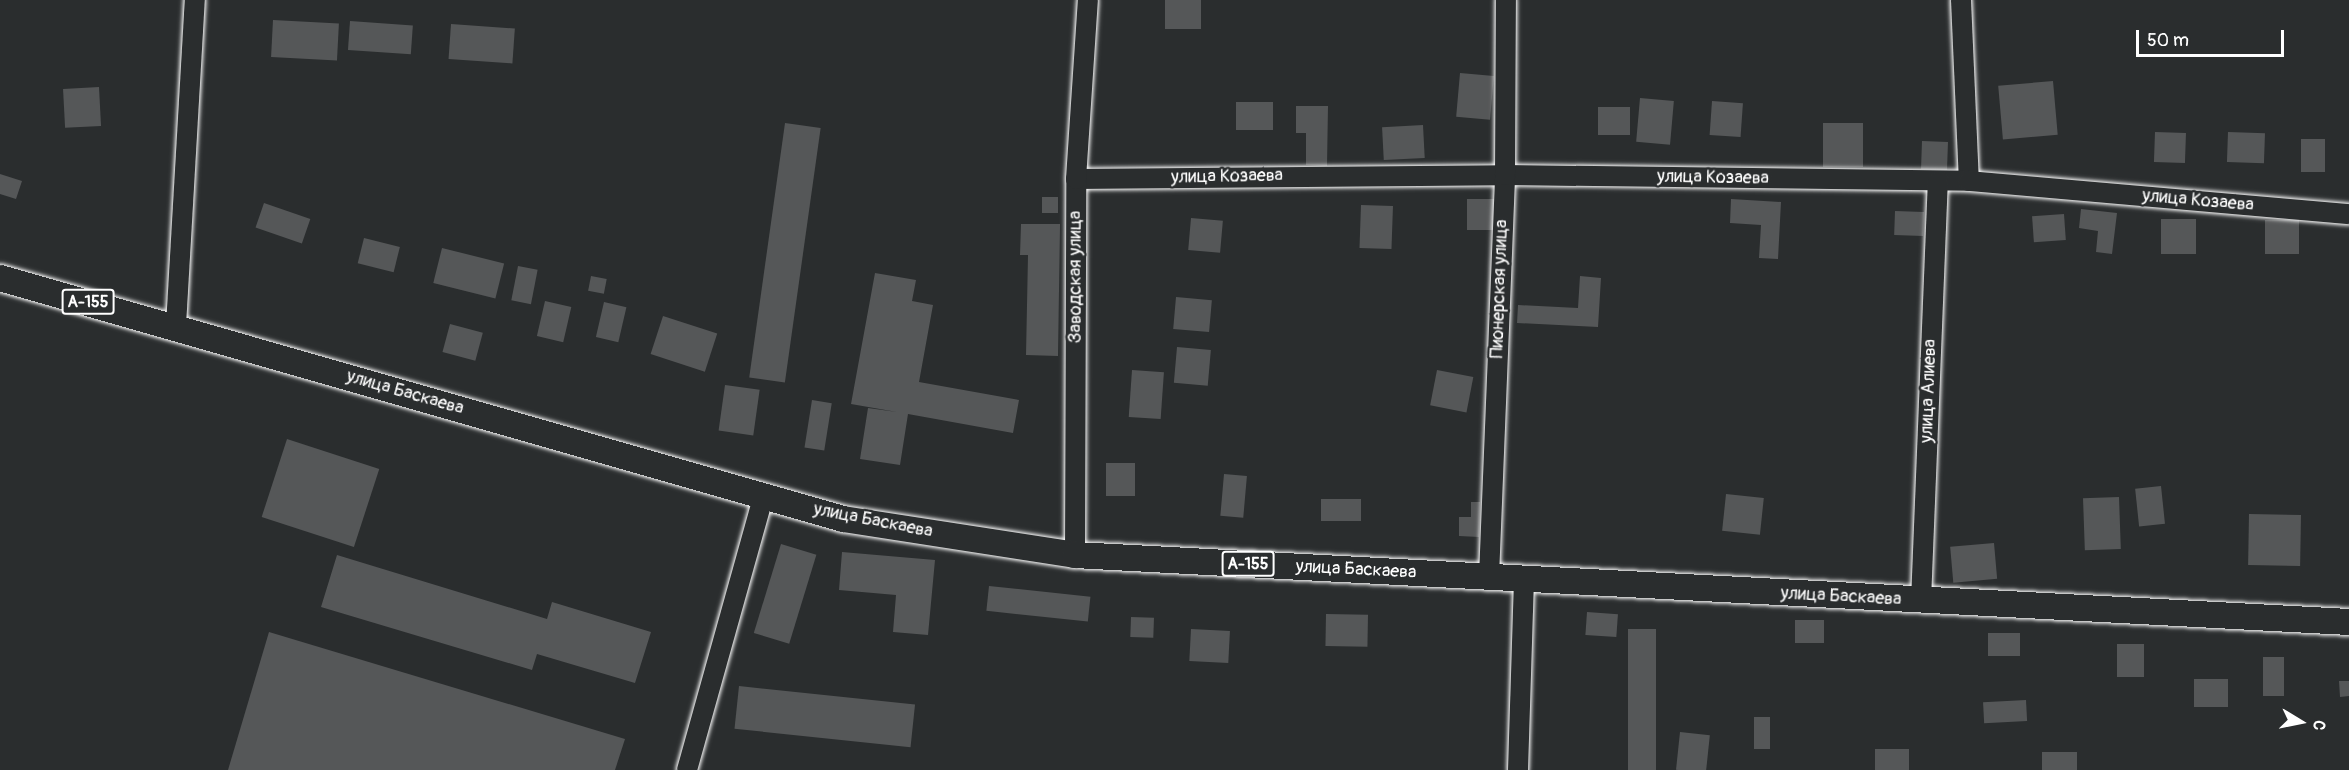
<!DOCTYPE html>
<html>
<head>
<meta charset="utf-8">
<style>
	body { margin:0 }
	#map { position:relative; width:2349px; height:770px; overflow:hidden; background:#2a2d2e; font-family:Pangolin,sans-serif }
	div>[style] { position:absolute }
	.building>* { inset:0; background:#555758; transform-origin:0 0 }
	.roads { filter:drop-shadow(0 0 2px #fff) drop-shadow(0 0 2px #fff) }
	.minor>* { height:20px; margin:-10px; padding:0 10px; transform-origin:10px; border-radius:10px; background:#2a2d2e }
	.major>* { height:26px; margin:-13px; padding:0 13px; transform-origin:13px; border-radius:13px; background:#2a2d2e }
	span { translate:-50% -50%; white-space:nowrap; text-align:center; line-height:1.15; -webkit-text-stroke:4.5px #2a2d2e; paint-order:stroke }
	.shield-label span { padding:2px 4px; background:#2a2d2e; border:2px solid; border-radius:4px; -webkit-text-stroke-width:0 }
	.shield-label { font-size:16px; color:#fff; font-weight:700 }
	.street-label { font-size:18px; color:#fff }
	.north { position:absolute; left:2271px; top:692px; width:60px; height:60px; -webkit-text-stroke:4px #2a2d2e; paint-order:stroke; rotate:100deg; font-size:16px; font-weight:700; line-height:24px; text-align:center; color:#fff }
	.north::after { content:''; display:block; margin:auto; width:21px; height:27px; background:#fff; clip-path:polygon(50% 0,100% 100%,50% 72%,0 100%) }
	.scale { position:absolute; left:2136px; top:30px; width:148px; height:27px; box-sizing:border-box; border:3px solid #fff; border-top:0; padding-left:8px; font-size:18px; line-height:21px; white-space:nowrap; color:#fff; -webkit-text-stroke:4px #2a2d2e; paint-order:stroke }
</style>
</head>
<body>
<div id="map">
	<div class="building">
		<i style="left:1165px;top:0;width:36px;height:29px"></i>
		<i style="left:273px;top:20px;width:66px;height:37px;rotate:3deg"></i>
		<i style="left:350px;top:21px;width:63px;height:29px;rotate:4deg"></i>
		<i style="left:451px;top:24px;width:64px;height:35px;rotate:4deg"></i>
		<i style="left:1460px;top:73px;width:34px;height:44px;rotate:5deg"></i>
		<i style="left:2053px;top:81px;width:54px;height:55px;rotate:85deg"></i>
		<i style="left:99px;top:87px;width:39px;height:36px;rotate:87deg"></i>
		<i style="left:1640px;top:98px;width:34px;height:44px;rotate:5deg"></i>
		<i style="left:1712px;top:101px;width:31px;height:34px;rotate:4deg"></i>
		<i style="left:1273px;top:102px;width:28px;height:37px;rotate:90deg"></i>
		<i style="clip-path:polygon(1296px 106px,1328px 106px,1327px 166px,1306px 165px,1306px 133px,1296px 133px)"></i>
		<i style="left:1598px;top:107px;width:32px;height:28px"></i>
		<i style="left:785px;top:123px;width:36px;height:257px;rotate:8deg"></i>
		<i style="left:1823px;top:123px;width:40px;height:44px"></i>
		<i style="left:1423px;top:125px;width:33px;height:41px;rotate:87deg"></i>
		<i style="left:2155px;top:132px;width:31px;height:30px;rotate:2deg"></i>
		<i style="left:2228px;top:132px;width:37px;height:30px;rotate:2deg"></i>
		<i style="left:2301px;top:139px;width:24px;height:33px"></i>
		<i style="left:1922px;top:141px;width:26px;height:28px;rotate:2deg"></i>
		<i style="clip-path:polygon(0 174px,22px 181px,16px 199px,0 194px)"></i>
		<i style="left:1042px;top:197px;width:16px;height:16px"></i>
		<i style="left:1496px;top:199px;width:31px;height:29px;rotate:90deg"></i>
		<i style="clip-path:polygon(1731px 199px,1781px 202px,1778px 259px,1759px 258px,1761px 225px,1730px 223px)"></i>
		<i style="left:264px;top:203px;width:49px;height:26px;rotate:19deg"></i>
		<i style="left:1361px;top:205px;width:32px;height:43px;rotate:2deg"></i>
		<i style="clip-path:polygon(2081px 209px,2117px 213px,2112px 254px,2096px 252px,2098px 231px,2079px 228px)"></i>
		<i style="left:1895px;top:211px;width:29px;height:24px;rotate:2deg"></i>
		<i style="left:2064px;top:214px;width:26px;height:32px;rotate:86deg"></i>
		<i style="left:1191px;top:218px;width:32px;height:32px;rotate:5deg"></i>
		<i style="left:2161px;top:219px;width:35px;height:35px"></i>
		<i style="left:2265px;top:220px;width:34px;height:34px"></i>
		<i style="clip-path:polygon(1021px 224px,1060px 224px,1058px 356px,1026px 355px,1028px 255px,1020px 255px)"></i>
		<i style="left:364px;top:238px;width:37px;height:26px;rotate:14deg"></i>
		<i style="left:442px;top:248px;width:64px;height:36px;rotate:14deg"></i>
		<i style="left:518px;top:266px;width:20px;height:35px;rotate:11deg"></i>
		<i style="clip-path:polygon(875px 273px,916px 280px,912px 301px,933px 305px,919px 382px,1019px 400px,1013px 433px,908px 414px,900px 465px,860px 459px,868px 408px,897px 412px,851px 404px)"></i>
		<i style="left:591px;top:276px;width:16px;height:15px;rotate:11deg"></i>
		<i style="clip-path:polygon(1580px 276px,1601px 278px,1598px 327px,1517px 323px,1518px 305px,1578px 308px)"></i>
		<i style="left:1176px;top:297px;width:36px;height:32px;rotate:5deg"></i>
		<i style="left:545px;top:301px;width:27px;height:36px;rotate:13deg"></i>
		<i style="left:604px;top:302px;width:23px;height:36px;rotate:13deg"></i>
		<i style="left:663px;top:316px;width:57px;height:40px;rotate:18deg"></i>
		<i style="left:450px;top:324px;width:34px;height:29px;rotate:15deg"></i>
		<i style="left:1177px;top:347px;width:34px;height:36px;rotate:5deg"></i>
		<i style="left:1132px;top:370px;width:32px;height:47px;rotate:4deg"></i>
		<i style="left:1437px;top:370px;width:37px;height:36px;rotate:11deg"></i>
		<i style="left:725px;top:385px;width:35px;height:46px;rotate:8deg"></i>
		<i style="left:812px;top:400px;width:20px;height:48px;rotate:9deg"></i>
		<i style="left:287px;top:439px;width:97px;height:82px;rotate:18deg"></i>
		<i style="left:1106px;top:463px;width:29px;height:33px"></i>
		<i style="left:1224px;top:474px;width:23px;height:42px;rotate:5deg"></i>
		<i style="left:2161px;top:486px;width:38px;height:26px;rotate:84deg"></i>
		<i style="left:1726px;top:494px;width:38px;height:37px;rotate:6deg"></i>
		<i style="left:2119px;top:497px;width:52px;height:36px;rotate:88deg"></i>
		<i style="left:1321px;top:499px;width:40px;height:22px"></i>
		<i style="clip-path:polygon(1471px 502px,1480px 502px,1479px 537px,1459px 536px,1459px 517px,1471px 517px)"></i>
		<i style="left:2249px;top:514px;width:52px;height:51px;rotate:1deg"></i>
		<i style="left:1994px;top:543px;width:36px;height:44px;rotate:85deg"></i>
		<i style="left:781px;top:544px;width:37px;height:93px;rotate:17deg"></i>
		<i style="clip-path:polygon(842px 552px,935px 560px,928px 635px,893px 632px,896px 595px,839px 590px)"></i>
		<i style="clip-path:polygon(337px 555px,547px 619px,552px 602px,651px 632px,635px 683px,537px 654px,532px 670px,321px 607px)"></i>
		<i style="left:989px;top:586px;width:102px;height:25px;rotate:6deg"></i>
		<i style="left:1587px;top:612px;width:31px;height:23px;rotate:4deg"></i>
		<i style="left:1326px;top:614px;width:42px;height:32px;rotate:1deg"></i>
		<i style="left:1131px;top:617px;width:23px;height:20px;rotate:2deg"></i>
		<i style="left:1795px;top:620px;width:29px;height:23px"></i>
		<i style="left:1191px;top:629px;width:39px;height:32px;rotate:3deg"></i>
		<i style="left:1628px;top:629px;width:28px;height:141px"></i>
		<i style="clip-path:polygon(269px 632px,625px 739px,615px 770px,228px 770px)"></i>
		<i style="left:1988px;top:633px;width:32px;height:23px"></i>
		<i style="left:2144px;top:644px;width:33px;height:27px;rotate:90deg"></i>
		<i style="left:2263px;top:657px;width:21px;height:39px"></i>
		<i style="left:2194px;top:679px;width:34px;height:28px"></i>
		<i style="clip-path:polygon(2339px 681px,2349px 681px,2349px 696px,2340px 697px)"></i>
		<i style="left:739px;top:686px;width:177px;height:43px;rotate:6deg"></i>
		<i style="left:2026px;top:700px;width:21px;height:43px;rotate:87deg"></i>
		<i style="left:1754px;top:717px;width:16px;height:32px"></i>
		<i style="left:1680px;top:732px;width:30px;height:38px;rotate:6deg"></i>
		<i style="left:1875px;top:749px;width:34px;height:21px"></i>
		<i style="left:2042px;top:752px;width:35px;height:18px"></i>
	</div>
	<div class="roads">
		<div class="minor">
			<i style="left:1961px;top:0;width:181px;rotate:87.5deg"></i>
			<i style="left:1076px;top:179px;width:429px;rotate:-0.5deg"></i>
			<i style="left:1505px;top:175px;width:464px;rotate:0.7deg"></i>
			<i style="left:1969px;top:181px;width:381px;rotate:5deg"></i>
			<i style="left:176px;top:326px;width:327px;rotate:-86.7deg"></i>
			<i style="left:1075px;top:555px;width:376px;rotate:-89.8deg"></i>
			<i style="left:1076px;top:179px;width:179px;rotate:-86.2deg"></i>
			<i style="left:1489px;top:577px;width:402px;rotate:-87.7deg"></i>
			<i style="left:1505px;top:175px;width:175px;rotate:-89.7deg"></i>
			<i style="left:1921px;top:601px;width:420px;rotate:-87.7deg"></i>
			<i style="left:687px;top:770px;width:283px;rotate:-74.4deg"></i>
			<i style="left:1518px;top:770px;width:191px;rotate:-88.2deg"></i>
		</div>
		<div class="major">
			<i style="left:0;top:278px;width:877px;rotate:15.95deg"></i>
			<i style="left:843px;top:519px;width:235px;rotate:8.8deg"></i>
			<i style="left:1075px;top:555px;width:1276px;rotate:3.01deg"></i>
		</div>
	</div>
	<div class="shield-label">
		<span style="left:88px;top:302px">А-155</span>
		<span style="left:1248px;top:564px">А-155</span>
	</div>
	<div class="street-label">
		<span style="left:1227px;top:177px;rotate:-1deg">улица Козаева</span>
		<span style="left:1713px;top:178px;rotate:1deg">улица Козаева</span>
		<span style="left:2198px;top:201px;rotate:5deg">улица Козаева</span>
		<span style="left:1076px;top:277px;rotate:-90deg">Заводская улица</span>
		<span style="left:1500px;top:289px;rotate:-88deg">Пионерская улица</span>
		<span style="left:1929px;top:391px;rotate:-88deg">улица Алиева</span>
		<span style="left:405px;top:393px;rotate:16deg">улица Баскаева</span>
		<span style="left:873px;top:521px;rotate:11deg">улица Баскаева</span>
		<span style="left:1356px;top:570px;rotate:3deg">улица Баскаева</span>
		<span style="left:1841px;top:597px;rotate:3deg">улица Баскаева</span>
	</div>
	<div class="north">С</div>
	<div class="scale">50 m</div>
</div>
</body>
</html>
